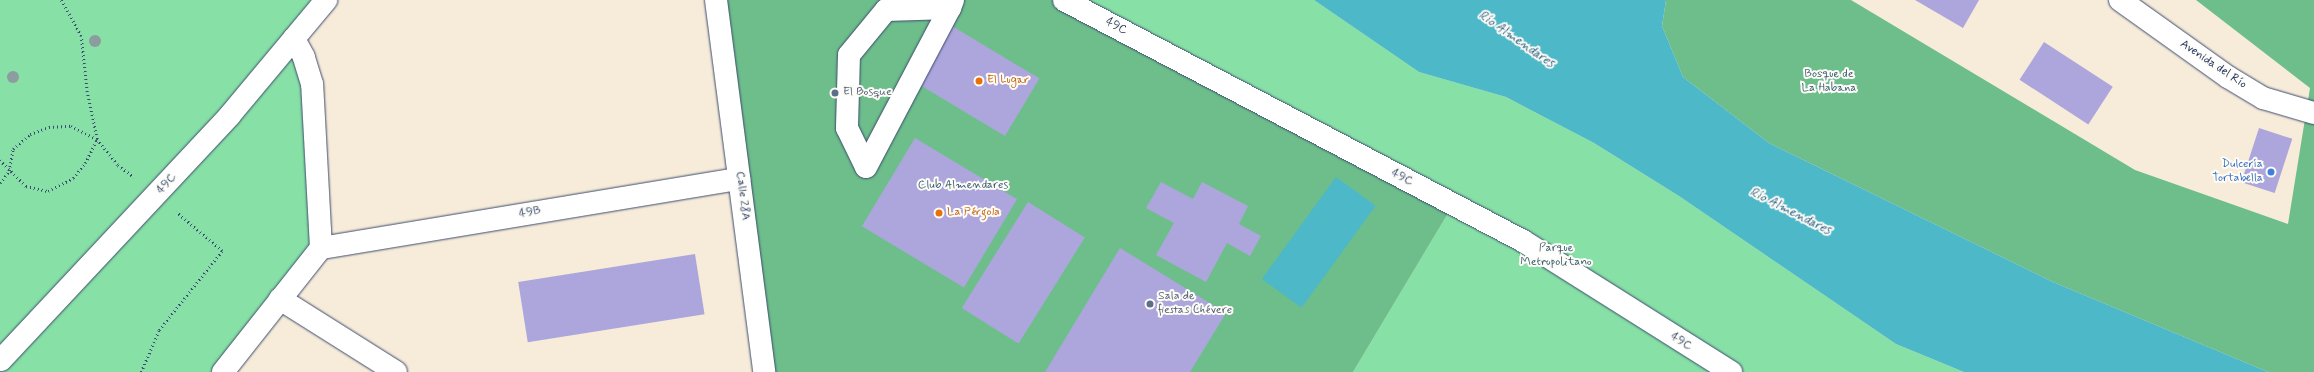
<!DOCTYPE html>
<html>
<head>
<meta charset="utf-8">
<style>
	body { margin:0 }
	#map { position:relative; width:2314px; height:372px; overflow:hidden; background:#f7ecd9; font-family:Mynerve,sans-serif }
	div>[style] { position:absolute }
	.green>* { inset:0; background:#87e0a5 }
	.forest>* { inset:0; background:#6dbe8a }
	.water>* { inset:0; background:#4cb8c8; transform-origin:0 0 }
	.building>* { inset:0; background:#ada6dc; transform-origin:0 0 }
	.path>* { height:2.5px; margin-top:-1.25px; transform-origin:0; background:repeating-linear-gradient(90deg,#3c4b70 0 1px,transparent 0 4px) }
	.roads { filter:drop-shadow(0 0 1px #3c4b70) drop-shadow(0 0 1px #3c4b70) }
	.minor>* { height:22px; margin:-11px; padding:0 11px; transform-origin:11px; border-radius:11px; background:#fff }
	.trees>* { width:12px; height:12px; margin:-6px; border-radius:50%; background:#8d9c9f }
	.dots>* { width:11px; height:11px; translate:-50% -50%; box-sizing:border-box; border:2px solid #fdfcf7; border-radius:50% }
	span { translate:-50% -50%; white-space:nowrap; text-align:center; line-height:1.15; -webkit-text-stroke:4px #fdfcf7; paint-order:stroke }
	.street-label { font-size:12px; color:#1b2f5e }
	.park-label { font-size:12px; color:#365b70 }
	.food-label { font-size:12px; color:#c56008 }
	.left { translate:0 -50%; text-align:left }
	.service-label { font-size:12px; color:#4e5e75 }
	.shop-label { font-size:12px; color:#366cbe }
	.right { translate:-100% -50%; text-align:right }
	.water-label { font-size:13px; color:#2c5f83; font-style:italic }
</style>
</head>
<body>
<div id="map">
	<div class="green">
		<i style="clip-path:polygon(0 0,326px 0,294px 39px,312px 84px,321px 248px,223px 372px,0 372px)"></i>
		<i style="clip-path:polygon(1065px 0,1314px 0,1419px 72px,1506px 97px,1594px 143px,1679px 196px,1896px 344px,1964px 372px,1353px 372px,1453px 205px)"></i>
	</div>
	<div class="forest">
		<i style="clip-path:polygon(716px 0,1064px 0,1453px 205px,1353px 372px,764px 372px)"></i>
		<i style="clip-path:polygon(1666px 0,1851px 0,2135px 170px,2288px 224px,2310px 88px,2196px 0,2314px 0,2314px 372px,2268px 372px,2053px 282px,1769px 143px,1683px 77px,1662px 26px)"></i>
	</div>
	<div class="water">
		<i style="clip-path:polygon(1314px 0,1666px 0,1662px 26px,1683px 77px,1769px 143px,2053px 282px,2268px 372px,1964px 372px,1896px 344px,1679px 196px,1594px 143px,1506px 97px,1419px 72px)"></i>
		<i style="left:1336px;top:177px;width:49px;height:126px;rotate:36deg"></i>
	</div>
	<div class="building">
		<i style="clip-path:polygon(1915px 0,1979px 0,1963px 28px)"></i>
		<i style="left:952px;top:26px;width:102px;height:67px;rotate:31deg"></i>
		<i style="left:2044px;top:42px;width:82px;height:45px;rotate:33deg"></i>
		<i style="left:2259px;top:128px;width:35px;height:57px;rotate:18deg"></i>
		<i style="left:915px;top:138px;width:119px;height:103px;rotate:31deg"></i>
		<i style="clip-path:polygon(1161px 182px,1193px 199px,1202px 182px,1248px 206px,1239px 224px,1261px 236px,1250px 256px,1227px 243px,1206px 282px,1156px 255px,1174px 223px,1146px 208px)"></i>
		<i style="left:1028px;top:202px;width:67px;height:125px;rotate:32deg"></i>
		<i style="clip-path:polygon(1120px 248px,1226px 313px,1190px 372px,1045px 372px)"></i>
		<i style="left:695px;top:254px;width:61px;height:179px;rotate:81deg"></i>
	</div>
	<div class="path">
		<i style="left:0;top:160px;width:37px;rotate:45deg"></i>
		<i style="left:26px;top:186px;width:23px;rotate:13deg"></i>
		<i style="left:48px;top:191px;width:28px;rotate:-27deg"></i>
		<i style="left:73px;top:178px;width:19px;rotate:-51deg"></i>
		<i style="left:85px;top:163px;width:27px;rotate:-63deg"></i>
		<i style="left:97px;top:139px;width:48px;rotate:-102deg"></i>
		<i style="left:87px;top:92px;width:56px;rotate:-96.1deg"></i>
		<i style="left:81px;top:36px;width:41px;rotate:-119.1deg"></i>
		<i style="left:0;top:183px;width:15px;rotate:-53deg"></i>
		<i style="left:9px;top:171px;width:22px;rotate:-80deg"></i>
		<i style="left:13px;top:149px;width:23px;rotate:-41deg"></i>
		<i style="left:30px;top:134px;width:20px;rotate:-20deg"></i>
		<i style="left:49px;top:127px;width:22px;rotate:-3deg"></i>
		<i style="left:71px;top:126px;width:29px;rotate:27deg"></i>
		<i style="left:97px;top:139px;width:33px;rotate:51deg"></i>
		<i style="left:118px;top:165px;width:20px;rotate:37deg"></i>
		<i style="left:141px;top:372px;width:46px;rotate:-66.8deg"></i>
		<i style="left:159px;top:330px;width:101px;rotate:-51.4deg"></i>
		<i style="left:222px;top:251px;width:60px;rotate:-139.7deg"></i>
	</div>
	<div class="roads">
		<div class="minor">
			<i style="left:716px;top:0;width:375px;rotate:82.6deg"></i>
			<i style="left:1064px;top:0;width:518px;rotate:27.7deg"></i>
			<i style="left:1523px;top:241px;width:246px;rotate:32.2deg"></i>
			<i style="left:2120px;top:0;width:133px;rotate:35.5deg"></i>
			<i style="left:2228px;top:77px;width:41px;rotate:31deg"></i>
			<i style="left:2263px;top:98px;width:53px;rotate:16.4deg"></i>
			<i style="left:950px;top:8px;width:64px;rotate:178.2deg"></i>
			<i style="left:886px;top:10px;width:58px;rotate:129.4deg"></i>
			<i style="left:849px;top:55px;width:73px;rotate:91.6deg"></i>
			<i style="left:847px;top:128px;width:43px;rotate:64deg"></i>
			<i style="left:866px;top:167px;width:180px;rotate:-62.2deg"></i>
			<i style="left:950px;top:8px;width:9px;rotate:-69deg"></i>
			<i style="left:321px;top:248px;width:424px;rotate:-9.4deg"></i>
			<i style="left:280px;top:299px;width:137px;rotate:32.2deg"></i>
			<i style="left:1px;top:360px;width:335px;rotate:-46.9deg"></i>
			<i style="left:230px;top:115px;width:150px;rotate:-50.1deg"></i>
			<i style="left:223px;top:372px;width:158px;rotate:-51.7deg"></i>
			<i style="left:321px;top:248px;width:164px;rotate:-93.1deg"></i>
			<i style="left:312px;top:84px;width:28px;rotate:-107deg"></i>
			<i style="left:304px;top:57px;width:21px;rotate:-119deg"></i>
		</div>
	</div>
	<div class="trees">
		<i style="left:95px;top:41px"></i>
		<i style="left:13px;top:77px"></i>
	</div>
	<div class="dots">
		<i style="left:979px;top:81px;background:#e8710a"></i>
		<i style="left:835px;top:93px;background:#5c6f8a"></i>
		<i style="left:2271px;top:172px;background:#3f7fe0"></i>
		<i style="left:939px;top:213px;background:#e8710a"></i>
		<i style="left:1150px;top:304px;background:#5c6f8a"></i>
	</div>
	<div class="street-label">
		<span style="left:1116px;top:27px;rotate:28deg">49C</span>
		<span style="left:2213px;top:65px;rotate:34deg">Avenida del Río</span>
		<span style="left:1402px;top:178px;rotate:28deg">49C</span>
		<span style="left:167px;top:184px;rotate:-48deg">49C</span>
		<span style="left:742px;top:196px;rotate:83deg">Calle 28A</span>
		<span style="left:530px;top:213px;rotate:-9deg">49B</span>
		<span style="left:1681px;top:342px;rotate:33deg">49C</span>
	</div>
	<div class="park-label">
		<span style="left:1829px;top:82px">Bosque de<br>La Habana</span>
		<span style="left:963px;top:186px">Club Almendares</span>
		<span style="left:1556px;top:256px">Parque<br>Metropolitano</span>
	</div>
	<div class="food-label">
		<span class="left" style="left:987px;top:81px">El Lugar</span>
		<span class="left" style="left:947px;top:213px">La Pérgola</span>
	</div>
	<div class="service-label">
		<span class="left" style="left:843px;top:93px">El Bosque</span>
		<span class="left" style="left:1158px;top:304px">Sala de<br>fiestas Chévere</span>
	</div>
	<div class="shop-label">
		<span class="right" style="left:2263px;top:172px">Dulcería<br>Tortabella</span>
	</div>
	<div class="water-label">
		<span style="left:1516px;top:40px;rotate:35deg">Río Almendares</span>
		<span style="left:1790px;top:212px;rotate:27deg">Río Almendares</span>
	</div>
</div>
</body>
</html>
